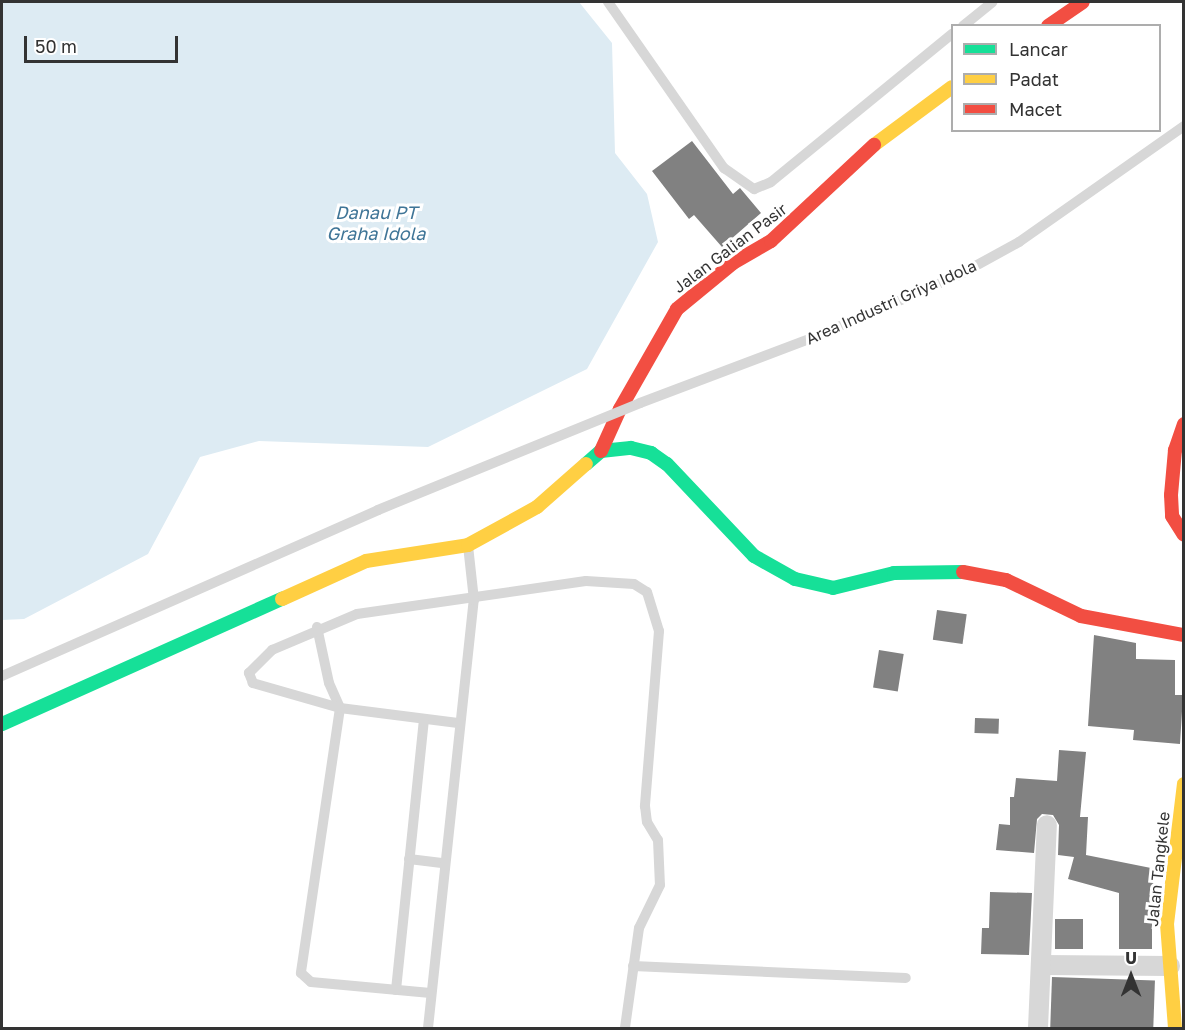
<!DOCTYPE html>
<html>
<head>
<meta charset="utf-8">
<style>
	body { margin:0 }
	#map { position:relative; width:1185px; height:1030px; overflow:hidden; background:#fff; font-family:"Golos Text",sans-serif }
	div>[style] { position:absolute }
	.water>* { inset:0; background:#ddebf3 }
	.building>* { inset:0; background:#818181; transform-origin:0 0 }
	.lane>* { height:10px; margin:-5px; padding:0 5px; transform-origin:5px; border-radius:5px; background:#d7d7d7 }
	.street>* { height:20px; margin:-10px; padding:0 10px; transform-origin:10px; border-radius:10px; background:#d7d7d7 }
	.fast>* { height:14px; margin:-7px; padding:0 7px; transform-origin:7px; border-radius:7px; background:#16e098 }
	.slow>* { height:14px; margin:-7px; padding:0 7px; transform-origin:7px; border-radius:7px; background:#ffcf43 }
	.jam>* { height:14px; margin:-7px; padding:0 7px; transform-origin:7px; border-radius:7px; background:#f24e42 }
	.lane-bridge>* { height:10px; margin:-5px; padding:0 5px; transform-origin:5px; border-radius:5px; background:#d7d7d7 }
	span { translate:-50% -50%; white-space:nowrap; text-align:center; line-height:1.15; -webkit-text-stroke:6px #fff; paint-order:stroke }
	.street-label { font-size:16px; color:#333 }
	.water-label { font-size:18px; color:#3f7597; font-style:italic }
	.frame { position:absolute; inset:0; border:3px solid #333; pointer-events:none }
	.legend { position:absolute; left:951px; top:24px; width:210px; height:108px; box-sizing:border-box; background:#fff; border:2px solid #adadad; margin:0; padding:8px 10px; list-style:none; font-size:18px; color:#333 }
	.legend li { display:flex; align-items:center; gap:12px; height:30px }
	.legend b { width:30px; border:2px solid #adadad }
	.north { position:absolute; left:1101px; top:946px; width:60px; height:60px; -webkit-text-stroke:4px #fff; paint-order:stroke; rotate:0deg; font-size:16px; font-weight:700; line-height:24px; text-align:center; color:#333 }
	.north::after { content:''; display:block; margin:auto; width:21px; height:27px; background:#333; clip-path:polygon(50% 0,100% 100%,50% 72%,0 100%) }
	.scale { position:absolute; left:24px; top:36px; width:154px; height:27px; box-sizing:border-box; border:3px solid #333; border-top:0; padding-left:8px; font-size:18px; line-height:21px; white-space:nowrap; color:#333; -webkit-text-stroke:4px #fff; paint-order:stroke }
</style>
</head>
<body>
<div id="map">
	<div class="water">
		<i style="clip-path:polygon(2px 2px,579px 2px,612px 43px,615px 153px,647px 194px,658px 242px,587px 369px,428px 447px,259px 441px,200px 457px,148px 554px,24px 619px,2px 620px)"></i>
	</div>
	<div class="building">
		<i style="clip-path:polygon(692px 141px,733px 194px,740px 188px,761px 213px,722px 247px,694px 215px,689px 219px,652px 171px)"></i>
		<i style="left:937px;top:610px;width:30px;height:30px;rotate:8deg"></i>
		<i style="clip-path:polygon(1094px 635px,1136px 643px,1136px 659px,1175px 660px,1175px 695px,1183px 695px,1180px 744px,1133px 740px,1134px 730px,1088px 726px)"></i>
		<i style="left:879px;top:650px;width:25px;height:38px;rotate:9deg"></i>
		<i style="left:975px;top:718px;width:24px;height:15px;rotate:2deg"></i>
		<i style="clip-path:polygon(1059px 750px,1086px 752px,1080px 817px,1088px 817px,1086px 855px,1156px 869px,1149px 912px,1152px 912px,1152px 949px,1119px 949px,1119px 893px,1068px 879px,1074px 857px,1058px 855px,1059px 825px,1053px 815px,1042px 814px,1037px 819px,1034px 853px,996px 850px,999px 824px,1010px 825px,1010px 797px,1014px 797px,1016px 778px,1057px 781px)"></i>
		<i style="clip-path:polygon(990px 892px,1032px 893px,1029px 955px,981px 954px,982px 928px,989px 928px)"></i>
		<i style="left:1055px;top:919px;width:28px;height:30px"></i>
		<i style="left:1052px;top:977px;width:103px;height:52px;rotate:2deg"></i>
	</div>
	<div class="lane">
		<i style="left:608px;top:2px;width:203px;rotate:55.1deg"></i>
		<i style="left:724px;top:168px;width:37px;rotate:35deg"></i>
		<i style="left:754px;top:189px;width:18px;rotate:-22deg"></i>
		<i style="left:771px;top:182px;width:234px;rotate:-39.3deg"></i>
		<i style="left:963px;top:26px;width:38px;rotate:-39deg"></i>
		<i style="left:640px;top:403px;width:189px;rotate:-20.7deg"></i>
		<i style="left:817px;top:336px;width:152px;rotate:-23.2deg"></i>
		<i style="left:957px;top:276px;width:71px;rotate:-28.7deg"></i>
		<i style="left:1019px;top:242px;width:202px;rotate:-35.1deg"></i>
		<i style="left:317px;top:627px;width:57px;rotate:77.9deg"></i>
		<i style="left:329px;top:683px;width:27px;rotate:66deg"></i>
		<i style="left:340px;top:708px;width:268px;rotate:98.4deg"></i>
		<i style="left:301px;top:973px;width:13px;rotate:42deg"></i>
		<i style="left:311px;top:982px;width:120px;rotate:5.3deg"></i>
		<i style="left:2px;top:676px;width:411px;rotate:-23.8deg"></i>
		<i style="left:458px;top:723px;width:119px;rotate:-172.8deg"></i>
		<i style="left:340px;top:708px;width:91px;rotate:-164deg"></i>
		<i style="left:253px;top:683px;width:11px;rotate:-112deg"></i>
		<i style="left:249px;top:673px;width:33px;rotate:-45deg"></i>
		<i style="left:272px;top:650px;width:92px;rotate:-23deg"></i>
		<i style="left:357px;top:614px;width:231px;rotate:-8.2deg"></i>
		<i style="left:586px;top:581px;width:48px;rotate:3.6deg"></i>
		<i style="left:634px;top:584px;width:15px;rotate:32deg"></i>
		<i style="left:647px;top:592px;width:41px;rotate:72.9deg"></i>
		<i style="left:659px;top:631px;width:176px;rotate:94.6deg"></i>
		<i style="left:645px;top:806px;width:16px;rotate:83deg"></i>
		<i style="left:647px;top:822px;width:21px;rotate:59deg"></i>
		<i style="left:658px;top:840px;width:45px;rotate:87.5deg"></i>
		<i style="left:660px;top:885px;width:48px;rotate:116deg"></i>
		<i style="left:639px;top:928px;width:101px;rotate:98deg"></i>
		<i style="left:409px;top:859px;width:35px;rotate:7deg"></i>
		<i style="left:633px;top:966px;width:273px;rotate:2.5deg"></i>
		<i style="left:396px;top:990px;width:272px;rotate:-84.1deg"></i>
		<i style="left:428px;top:1028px;width:430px;rotate:-83.9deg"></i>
		<i style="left:474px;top:600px;width:54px;rotate:-96.3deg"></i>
	</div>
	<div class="street">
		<i style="left:1041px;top:965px;width:129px;rotate:0.4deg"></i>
		<i style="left:1038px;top:1028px;width:203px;rotate:-87.5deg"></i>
	</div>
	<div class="fast">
		<i style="left:586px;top:464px;width:20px;rotate:-41deg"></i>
		<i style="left:601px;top:451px;width:30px;rotate:-6deg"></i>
		<i style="left:631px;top:448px;width:21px;rotate:14deg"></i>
		<i style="left:651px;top:453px;width:19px;rotate:35deg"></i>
		<i style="left:667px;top:464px;width:127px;rotate:46.6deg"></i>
		<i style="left:754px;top:556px;width:47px;rotate:29.3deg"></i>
		<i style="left:795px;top:579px;width:39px;rotate:13deg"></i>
		<i style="left:833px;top:588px;width:63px;rotate:-13.8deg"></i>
		<i style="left:894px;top:573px;width:69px;rotate:-0.8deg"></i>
		<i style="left:2px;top:724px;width:307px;rotate:-24.1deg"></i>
	</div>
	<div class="slow">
		<i style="left:874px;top:145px;width:97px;rotate:-36.6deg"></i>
		<i style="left:282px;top:599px;width:92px;rotate:-24.3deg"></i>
		<i style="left:366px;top:561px;width:103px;rotate:-8.9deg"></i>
		<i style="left:468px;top:545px;width:79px;rotate:-28.8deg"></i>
		<i style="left:537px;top:507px;width:65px;rotate:-41.3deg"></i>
		<i style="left:1175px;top:1028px;width:104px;rotate:-94.4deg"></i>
		<i style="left:1167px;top:924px;width:141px;rotate:-83.1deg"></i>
	</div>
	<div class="jam">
		<i style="left:1048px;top:26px;width:42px;rotate:-34.4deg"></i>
		<i style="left:1184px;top:424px;width:28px;rotate:109deg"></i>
		<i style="left:1175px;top:450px;width:45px;rotate:95.1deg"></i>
		<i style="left:1171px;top:495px;width:21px;rotate:87deg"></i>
		<i style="left:1172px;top:516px;width:22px;rotate:58deg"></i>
		<i style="left:601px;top:451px;width:46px;rotate:-65.7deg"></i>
		<i style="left:620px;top:409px;width:115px;rotate:-60.3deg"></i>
		<i style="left:677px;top:309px;width:72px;rotate:-39.4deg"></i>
		<i style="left:733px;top:263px;width:44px;rotate:-30.1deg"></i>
		<i style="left:771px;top:241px;width:141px;rotate:-43deg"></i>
		<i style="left:963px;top:572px;width:44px;rotate:10.5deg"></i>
		<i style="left:1006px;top:580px;width:83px;rotate:25.6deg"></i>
		<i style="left:1081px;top:616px;width:105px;rotate:10.5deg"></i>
	</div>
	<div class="lane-bridge">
		<i style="left:378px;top:510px;width:283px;rotate:-22.2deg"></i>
	</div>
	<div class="street-label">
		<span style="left:730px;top:248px;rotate:-37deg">Jalan Galian Pasir</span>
		<span style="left:891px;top:302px;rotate:-24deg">Area Industri Griya Idola</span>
		<span style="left:1158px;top:869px;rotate:-84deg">Jalan Tangkele</span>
	</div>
	<div class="water-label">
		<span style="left:376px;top:223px">Danau PT<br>Graha Idola</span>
	</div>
	<div class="frame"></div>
	<ul class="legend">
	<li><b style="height:8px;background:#16e098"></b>Lancar</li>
	<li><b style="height:8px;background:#ffcf43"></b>Padat</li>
	<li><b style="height:8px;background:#f24e42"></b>Macet</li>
	</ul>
	<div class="north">U</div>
	<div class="scale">50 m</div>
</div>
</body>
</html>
